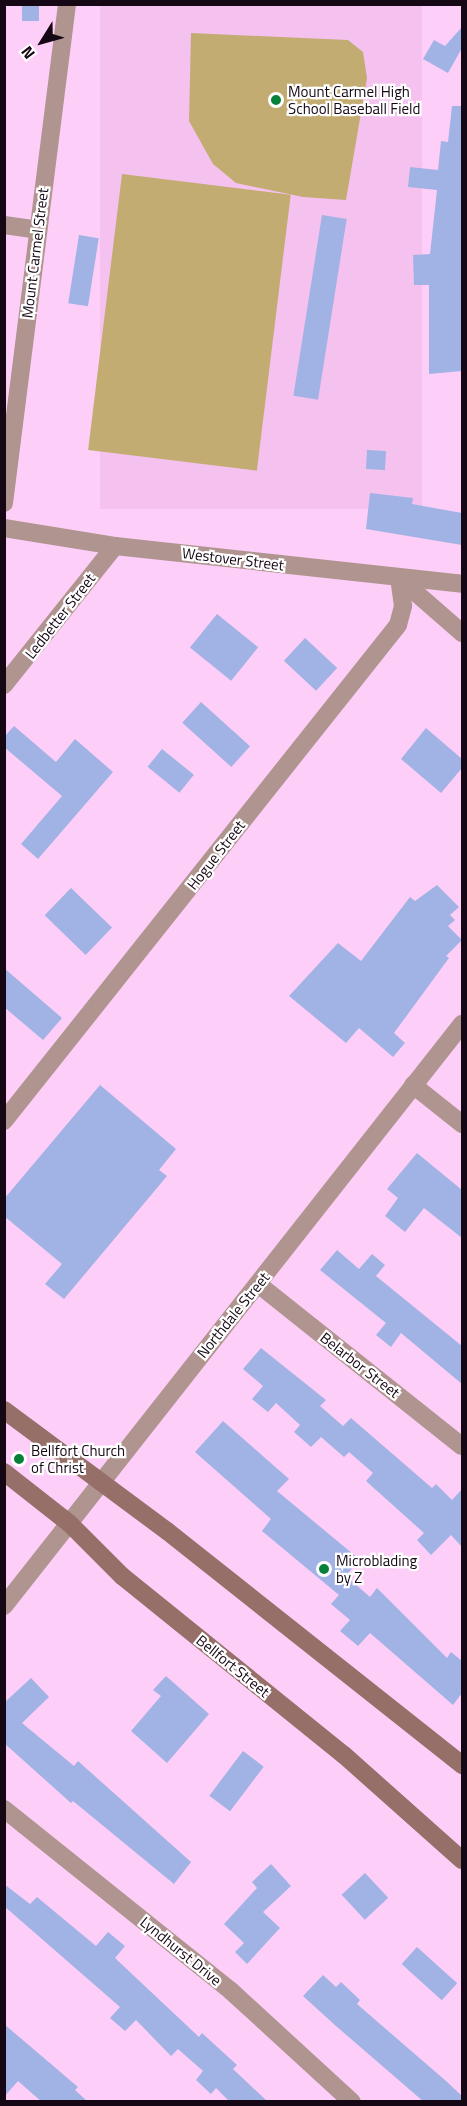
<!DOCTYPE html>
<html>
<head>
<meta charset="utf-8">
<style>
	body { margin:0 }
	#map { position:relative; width:467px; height:2106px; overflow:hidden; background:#fdcff8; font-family:"Titillium Web",sans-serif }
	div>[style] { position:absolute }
	.built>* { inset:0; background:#f5c2f0; transform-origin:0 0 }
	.green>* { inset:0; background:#c2ac71; transform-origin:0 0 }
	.building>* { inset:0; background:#a1b2e4; transform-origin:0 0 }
	.street>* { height:18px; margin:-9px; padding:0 9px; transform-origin:9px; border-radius:9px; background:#af948f }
	.secondary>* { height:18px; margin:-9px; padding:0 9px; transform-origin:9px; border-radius:9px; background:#956f68 }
	.dots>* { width:16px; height:16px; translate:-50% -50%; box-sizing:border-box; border:3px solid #fff; border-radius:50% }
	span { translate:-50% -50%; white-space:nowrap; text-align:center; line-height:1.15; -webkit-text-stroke:4.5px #fff; paint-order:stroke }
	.poi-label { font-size:15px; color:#150714 }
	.left { translate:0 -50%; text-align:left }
	.street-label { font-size:15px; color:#150714 }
	.frame { position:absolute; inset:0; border:6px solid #150714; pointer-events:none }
	.north { position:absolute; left:12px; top:12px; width:60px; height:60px; -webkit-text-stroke:4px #fff; paint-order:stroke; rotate:233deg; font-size:16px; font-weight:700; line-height:24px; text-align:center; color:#150714 }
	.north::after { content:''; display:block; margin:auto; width:21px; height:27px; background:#150714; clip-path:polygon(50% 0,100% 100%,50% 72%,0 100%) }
</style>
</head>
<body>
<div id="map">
	<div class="built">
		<i style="left:100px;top:5px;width:322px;height:504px"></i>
	</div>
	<div class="green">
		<i style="clip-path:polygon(191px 33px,348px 40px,363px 52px,367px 78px,346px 200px,303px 197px,236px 183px,213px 164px,189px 121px)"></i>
		<i style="left:122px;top:174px;width:170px;height:278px;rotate:7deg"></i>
	</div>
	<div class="building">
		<i style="left:22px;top:4px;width:17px;height:17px"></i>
		<i style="clip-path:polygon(462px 27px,462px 48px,448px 73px,423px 59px,434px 40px,445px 46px)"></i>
		<i style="clip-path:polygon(452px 106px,462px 106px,462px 371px,429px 374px,429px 285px,414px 285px,413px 255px,430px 254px,437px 190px,408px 187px,410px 167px,438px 170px,441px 141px,448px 142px)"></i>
		<i style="left:322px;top:215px;width:25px;height:183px;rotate:9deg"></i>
		<i style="left:79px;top:235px;width:20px;height:69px;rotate:9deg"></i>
		<i style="left:367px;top:450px;width:19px;height:19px;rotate:3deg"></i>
		<i style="clip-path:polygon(370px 493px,413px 498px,412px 504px,462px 513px,462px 545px,366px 529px)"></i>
		<i style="left:217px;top:614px;width:53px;height:43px;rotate:39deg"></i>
		<i style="left:305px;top:638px;width:44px;height:31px;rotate:43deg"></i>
		<i style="left:201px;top:702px;width:66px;height:28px;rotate:42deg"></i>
		<i style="clip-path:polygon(14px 726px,56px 762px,75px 739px,113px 772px,38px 859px,21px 844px,62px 796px,4px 747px,4px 737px)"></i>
		<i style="clip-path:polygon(426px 728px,462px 759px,462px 768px,441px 793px,401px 759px)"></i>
		<i style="left:162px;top:749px;width:41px;height:23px;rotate:39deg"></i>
		<i style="clip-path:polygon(437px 885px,459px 907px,450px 915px,455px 920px,448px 926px,462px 940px,446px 956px,449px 958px,394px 1033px,405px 1043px,393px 1057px,359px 1028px,346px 1043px,289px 996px,338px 943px,361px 961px,410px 897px,415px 901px)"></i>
		<i style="left:71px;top:888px;width:57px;height:38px;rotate:44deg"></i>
		<i style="clip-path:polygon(4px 968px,62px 1018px,43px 1040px,4px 1007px)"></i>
		<i style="clip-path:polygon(100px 1085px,176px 1149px,159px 1170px,167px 1176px,64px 1299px,45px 1284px,62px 1264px,4px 1216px,4px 1199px)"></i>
		<i style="clip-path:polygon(417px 1153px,462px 1190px,462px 1238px,424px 1208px,405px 1232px,385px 1216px,398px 1198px,387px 1189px)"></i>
		<i style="clip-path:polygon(337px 1250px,359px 1269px,372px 1254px,385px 1265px,376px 1276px,462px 1346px,462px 1384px,401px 1333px,391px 1347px,376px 1335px,386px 1323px,320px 1270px)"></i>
		<i style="clip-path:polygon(261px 1348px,326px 1400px,320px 1406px,343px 1426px,351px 1418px,432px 1488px,436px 1484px,452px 1500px,462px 1489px,462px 1547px,451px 1535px,431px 1555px,417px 1540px,424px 1533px,366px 1481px,373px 1473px,349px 1452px,344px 1457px,321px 1437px,311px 1447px,294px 1432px,300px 1425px,276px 1403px,268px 1412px,252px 1399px,263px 1386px,243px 1369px)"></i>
		<i style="clip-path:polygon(223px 1421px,289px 1479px,277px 1491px,359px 1559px,346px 1576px,370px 1597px,377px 1588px,447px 1658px,451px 1652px,462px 1661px,462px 1693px,453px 1705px,370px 1633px,358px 1646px,340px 1631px,350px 1620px,331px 1604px,339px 1595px,262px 1531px,271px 1519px,195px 1452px)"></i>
		<i style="clip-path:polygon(166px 1676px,209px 1714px,167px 1763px,131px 1731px,161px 1696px,153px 1690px)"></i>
		<i style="clip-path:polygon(31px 1678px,49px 1697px,22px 1723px,74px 1766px,78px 1761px,191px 1862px,174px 1884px,73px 1801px,71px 1803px,4px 1743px,4px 1703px)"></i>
		<i style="left:243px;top:1751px;width:26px;height:56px;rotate:37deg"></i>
		<i style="clip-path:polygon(271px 1864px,291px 1886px,263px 1912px,280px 1928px,247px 1964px,235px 1952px,244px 1943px,224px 1924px,257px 1888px,252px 1882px)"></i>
		<i style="left:365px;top:1873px;width:34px;height:32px;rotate:47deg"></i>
		<i style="clip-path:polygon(4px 1884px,30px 1904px,37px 1897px,96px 1946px,108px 1932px,125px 1946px,115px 1958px,199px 2037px,202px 2033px,237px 2065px,233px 2069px,268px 2102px,230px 2102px,216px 2088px,211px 2094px,196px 2080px,203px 2071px,178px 2049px,171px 2056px,136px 2020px,125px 2031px,110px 2018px,120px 2007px,4px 1906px)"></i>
		<i style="left:417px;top:1947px;width:54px;height:23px;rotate:42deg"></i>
		<i style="clip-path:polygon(323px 1975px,336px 1987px,341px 1982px,360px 2000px,357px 2004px,446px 2081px,462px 2096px,462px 2102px,424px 2102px,336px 2026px,303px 1996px)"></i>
		<i style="clip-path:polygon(4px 2024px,78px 2087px,75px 2090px,88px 2102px,42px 2102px,18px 2081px,4px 2097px)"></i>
	</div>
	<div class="street">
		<i style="left:4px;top:225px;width:34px;rotate:8deg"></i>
		<i style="left:4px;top:503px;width:503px;rotate:-82.8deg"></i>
		<i style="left:4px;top:528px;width:112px;rotate:9.2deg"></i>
		<i style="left:115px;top:546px;width:349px;rotate:6.2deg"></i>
		<i style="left:399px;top:578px;width:84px;rotate:41.1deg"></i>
		<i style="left:4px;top:685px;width:178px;rotate:-51.4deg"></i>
		<i style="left:413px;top:1085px;width:63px;rotate:38.5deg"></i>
		<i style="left:4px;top:1121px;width:633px;rotate:-51.54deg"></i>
		<i style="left:398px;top:625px;width:20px;rotate:-75deg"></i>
		<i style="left:403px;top:606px;width:28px;rotate:-98deg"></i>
		<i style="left:258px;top:1284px;width:260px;rotate:38.5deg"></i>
		<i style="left:4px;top:1606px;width:741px;rotate:-51.8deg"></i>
		<i style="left:4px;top:1809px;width:291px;rotate:38.7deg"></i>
		<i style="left:231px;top:1991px;width:164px;rotate:42.5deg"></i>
	</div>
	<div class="secondary">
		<i style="left:4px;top:1410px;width:203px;rotate:36.6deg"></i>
		<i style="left:167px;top:1531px;width:377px;rotate:38.4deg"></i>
		<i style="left:4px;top:1472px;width:84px;rotate:38.2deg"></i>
		<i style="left:70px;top:1524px;width:74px;rotate:45deg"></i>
		<i style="left:122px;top:1576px;width:285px;rotate:38.9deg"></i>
		<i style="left:344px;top:1755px;width:158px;rotate:41.7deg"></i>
	</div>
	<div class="dots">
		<i style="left:276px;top:100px;background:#06813a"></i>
		<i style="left:19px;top:1459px;background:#06813a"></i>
		<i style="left:324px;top:1569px;background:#06813a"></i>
	</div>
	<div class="poi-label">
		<span class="left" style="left:288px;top:100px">Mount Carmel High<br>School Baseball Field</span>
		<span class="left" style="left:31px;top:1459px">Bellfort Church<br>of Christ</span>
		<span class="left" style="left:336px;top:1569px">Microblading<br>by Z</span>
	</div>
	<div class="street-label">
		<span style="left:35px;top:253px;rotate:-83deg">Mount Carmel Street</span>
		<span style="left:233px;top:559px;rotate:7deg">Westover Street</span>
		<span style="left:60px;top:616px;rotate:-52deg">Ledbetter Street</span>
		<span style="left:216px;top:855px;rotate:-52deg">Hogue Street</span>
		<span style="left:233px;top:1315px;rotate:-51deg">Northdale Street</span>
		<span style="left:360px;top:1365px;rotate:38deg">Belarbor Street</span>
		<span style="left:233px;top:1666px;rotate:39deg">Bellfort Street</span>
		<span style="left:181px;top:1951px;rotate:39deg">Lyndhurst Drive</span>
	</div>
	<div class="frame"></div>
	<div class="north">N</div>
</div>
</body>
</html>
